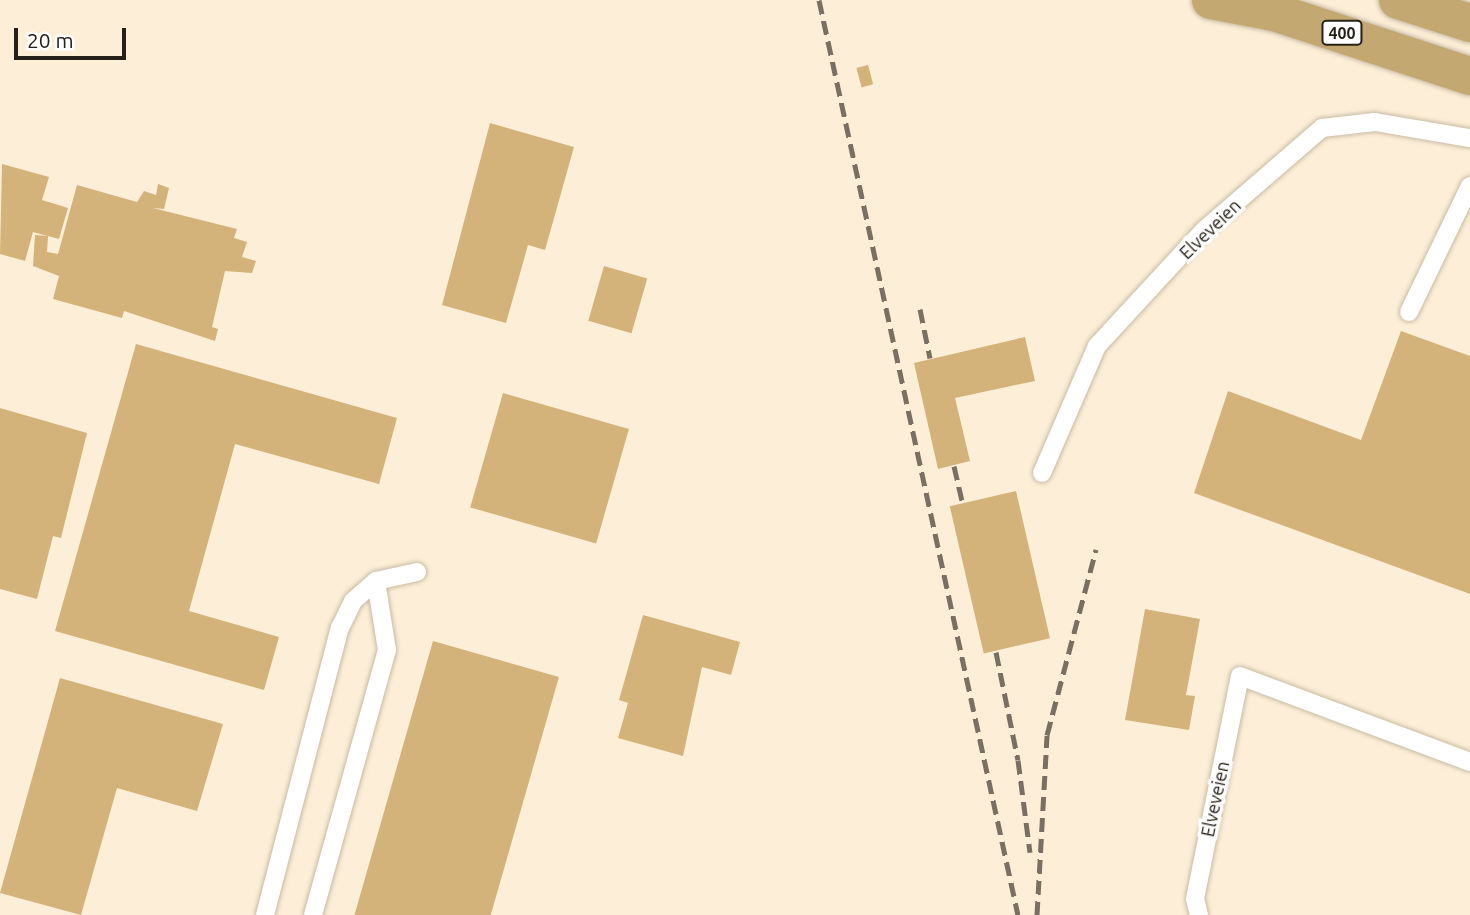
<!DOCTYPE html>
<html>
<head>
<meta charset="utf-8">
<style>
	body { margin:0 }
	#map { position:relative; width:1470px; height:915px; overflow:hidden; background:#fdefd7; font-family:Ubuntu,sans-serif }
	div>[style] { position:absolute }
	.building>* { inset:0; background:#d3b379; transform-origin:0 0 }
	.roads { filter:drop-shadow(0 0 2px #c8bba4) drop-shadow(0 0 2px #c8bba4) }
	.service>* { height:18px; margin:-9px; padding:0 9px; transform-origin:9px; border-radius:9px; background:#fff }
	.trunk>* { height:38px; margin:-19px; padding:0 19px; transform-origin:19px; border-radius:19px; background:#c4a872 }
	.rail>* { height:5px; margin-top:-2.5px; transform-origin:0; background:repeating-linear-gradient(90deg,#797062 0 14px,transparent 0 21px) }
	span { translate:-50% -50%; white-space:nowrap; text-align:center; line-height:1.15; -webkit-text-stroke:7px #fefefe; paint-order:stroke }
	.shield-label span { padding:2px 5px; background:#fefefe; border:2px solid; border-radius:5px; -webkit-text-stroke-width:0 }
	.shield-label { font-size:16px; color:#262118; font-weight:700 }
	.street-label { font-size:18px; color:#262118 }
	.scale { position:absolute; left:14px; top:28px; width:112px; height:32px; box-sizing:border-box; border:4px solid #262118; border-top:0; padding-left:9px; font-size:21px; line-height:24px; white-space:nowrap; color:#262118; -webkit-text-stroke:5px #fefefe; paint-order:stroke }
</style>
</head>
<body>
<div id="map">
	<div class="building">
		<i style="left:868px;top:65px;width:20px;height:12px;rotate:75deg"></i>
		<i style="clip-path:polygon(490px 123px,574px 147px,545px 250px,528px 245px,506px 323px,442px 305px)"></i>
		<i style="clip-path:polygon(2px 164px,49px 177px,42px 200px,68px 208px,59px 239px,33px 232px,25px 261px,0 254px)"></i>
		<i style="clip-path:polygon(158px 184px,169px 188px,164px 209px,153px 208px,237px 229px,234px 238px,247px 242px,242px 257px,256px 261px,252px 273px,225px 271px,212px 327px,218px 329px,215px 341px,124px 311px,122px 318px,53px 299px,59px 276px,33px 266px,35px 235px,48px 236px,47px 252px,58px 254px,77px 185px,137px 202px,144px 191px,156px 195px)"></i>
		<i style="left:604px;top:266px;width:45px;height:57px;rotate:16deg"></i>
		<i style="clip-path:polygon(1401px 331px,1470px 356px,1470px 594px,1194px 493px,1228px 391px,1361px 440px)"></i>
		<i style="clip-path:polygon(1025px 337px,1035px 381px,955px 398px,970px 461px,938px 469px,914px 363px)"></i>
		<i style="clip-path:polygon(136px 344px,397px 418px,379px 484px,235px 444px,189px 611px,279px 637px,264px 690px,55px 631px)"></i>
		<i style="left:503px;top:393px;width:131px;height:119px;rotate:16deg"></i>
		<i style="clip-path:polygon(0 408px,87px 433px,61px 538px,53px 536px,37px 599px,0 589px)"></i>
		<i style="left:1016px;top:491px;width:151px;height:68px;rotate:77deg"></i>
		<i style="clip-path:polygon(1145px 609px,1200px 619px,1186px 695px,1195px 696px,1189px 730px,1125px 720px)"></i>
		<i style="clip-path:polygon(643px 615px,740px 642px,731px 675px,702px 667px,683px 756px,618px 738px,628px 703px,619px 700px)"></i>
		<i style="left:433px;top:641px;width:131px;height:285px;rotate:16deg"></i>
		<i style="clip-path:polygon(60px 678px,223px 724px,197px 811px,117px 788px,81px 915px,0 893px)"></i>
	</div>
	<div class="roads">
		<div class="service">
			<i style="left:1409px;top:312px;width:140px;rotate:-64.2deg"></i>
			<i style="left:1042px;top:473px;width:138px;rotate:-66.6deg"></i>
			<i style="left:1097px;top:346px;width:156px;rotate:-47.3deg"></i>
			<i style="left:1203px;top:231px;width:157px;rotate:-40.9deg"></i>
			<i style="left:1322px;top:128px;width:53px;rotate:-6.5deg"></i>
			<i style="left:1375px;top:122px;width:96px;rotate:9.6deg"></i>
			<i style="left:265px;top:915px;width:297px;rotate:-75.4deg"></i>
			<i style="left:340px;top:628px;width:30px;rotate:-64deg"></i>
			<i style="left:353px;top:601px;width:30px;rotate:-41deg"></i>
			<i style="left:376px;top:581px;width:42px;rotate:-12.4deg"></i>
			<i style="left:313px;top:915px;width:275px;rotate:-74.4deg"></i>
			<i style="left:387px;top:650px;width:70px;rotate:-99.1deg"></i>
			<i style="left:1199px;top:915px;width:16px;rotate:-104deg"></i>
			<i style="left:1195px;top:899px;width:227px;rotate:-78.6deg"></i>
			<i style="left:1240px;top:676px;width:246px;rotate:20.5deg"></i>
		</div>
		<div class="trunk">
			<i style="left:1211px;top:0;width:64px;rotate:10.8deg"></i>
			<i style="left:1274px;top:12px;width:206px;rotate:18.1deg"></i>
			<i style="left:1398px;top:0;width:76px;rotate:17.7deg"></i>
		</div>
	</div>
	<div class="rail">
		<i style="left:819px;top:0;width:936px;rotate:77.73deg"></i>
		<i style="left:920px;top:309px;width:50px;rotate:78.5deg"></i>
		<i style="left:954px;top:466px;width:40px;rotate:77deg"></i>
		<i style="left:996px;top:652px;width:110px;rotate:78.5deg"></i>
		<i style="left:1018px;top:760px;width:93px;rotate:82.6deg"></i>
		<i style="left:1037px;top:915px;width:180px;rotate:-86.8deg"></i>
		<i style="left:1047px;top:735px;width:192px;rotate:-75.2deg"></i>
	</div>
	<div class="shield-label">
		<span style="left:1342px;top:33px">400</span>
	</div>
	<div class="street-label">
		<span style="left:1210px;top:229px;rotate:-44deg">Elveveien</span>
		<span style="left:1215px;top:799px;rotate:-78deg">Elveveien</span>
	</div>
	<div class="scale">20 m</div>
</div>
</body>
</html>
